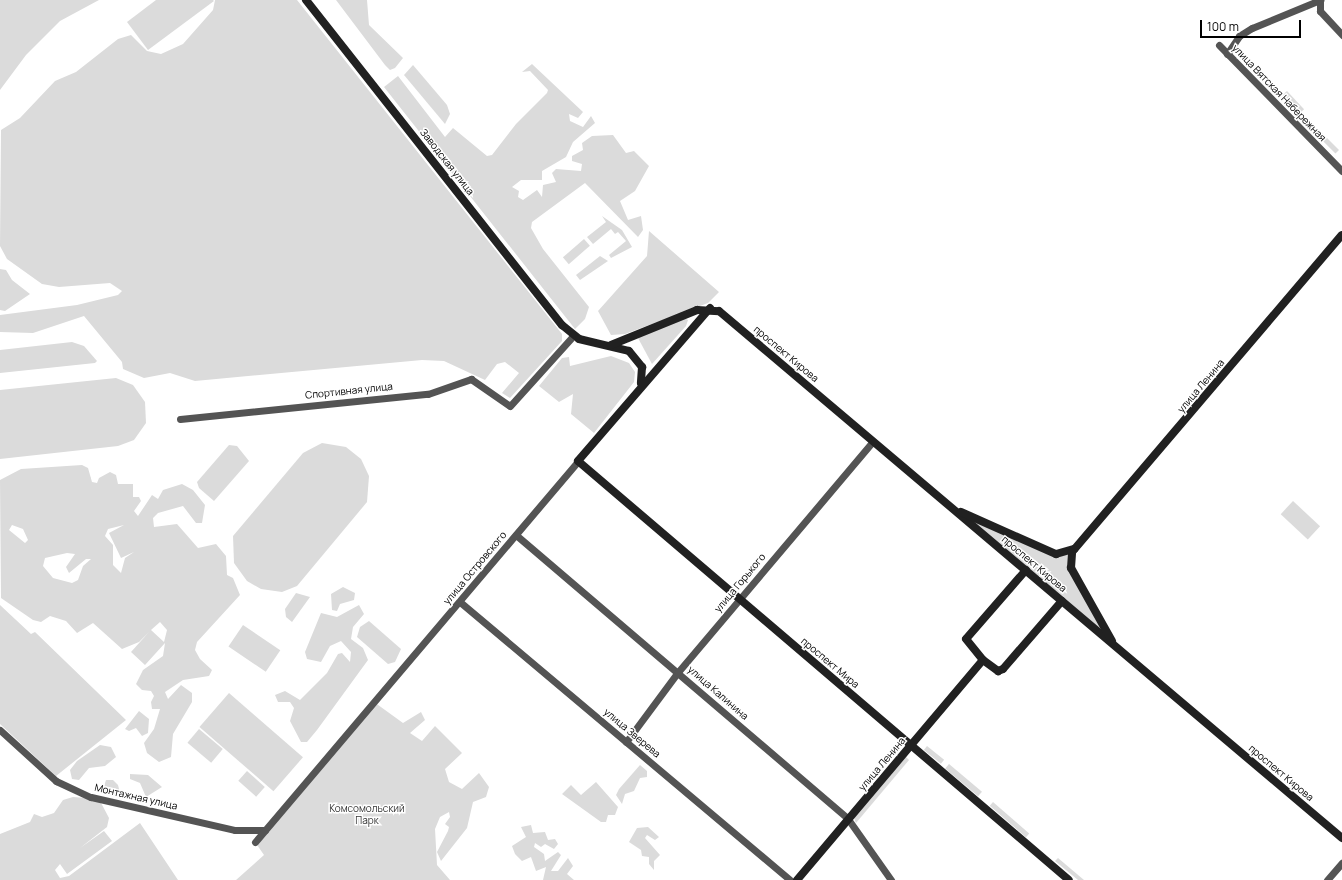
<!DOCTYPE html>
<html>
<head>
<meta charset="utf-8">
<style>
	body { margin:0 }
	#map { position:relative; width:1342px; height:880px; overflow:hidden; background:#fff; font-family:Manrope,sans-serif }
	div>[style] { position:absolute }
	.green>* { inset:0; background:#dbdbdb; transform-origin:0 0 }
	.street>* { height:7px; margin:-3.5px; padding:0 3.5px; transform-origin:3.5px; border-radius:3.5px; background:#545454 }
	.secondary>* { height:8px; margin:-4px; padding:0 4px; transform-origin:4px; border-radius:4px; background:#212121 }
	span { translate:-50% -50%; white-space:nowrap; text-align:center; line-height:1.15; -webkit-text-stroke:3px #fff; paint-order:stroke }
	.street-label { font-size:10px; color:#000 }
	.park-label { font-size:10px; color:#323232 }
	.scale { position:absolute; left:1200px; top:20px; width:101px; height:18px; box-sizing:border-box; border:2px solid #000; border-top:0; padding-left:5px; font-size:12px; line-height:14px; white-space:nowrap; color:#000; -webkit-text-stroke:3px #fff; paint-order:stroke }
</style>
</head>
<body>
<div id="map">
	<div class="green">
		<i style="clip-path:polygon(0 0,99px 0,60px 21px,26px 55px,0 90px)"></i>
		<i style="clip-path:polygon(156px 0,213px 0,214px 1px,148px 50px,127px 22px)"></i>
		<i style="clip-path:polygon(215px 0,297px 0,562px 334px,562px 341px,510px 398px,502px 393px,519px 373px,505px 362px,497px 364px,485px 380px,444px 361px,422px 360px,195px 381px,170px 373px,144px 378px,123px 369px,122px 362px,84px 316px,33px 333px,0 332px,0 315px,77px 305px,118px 295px,122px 291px,110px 283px,59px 287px,42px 284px,7px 259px,0 246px,1px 130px,20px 118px,55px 81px,76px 72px,118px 39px,131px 35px,147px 51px,161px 54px,183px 44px,213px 10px)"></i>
		<i style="clip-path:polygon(336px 0,367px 0,369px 25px,403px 58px,395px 68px,390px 70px,385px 65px)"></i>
		<i style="clip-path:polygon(532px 64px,583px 112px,578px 118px,569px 114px,570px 121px,583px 127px,591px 116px,595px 123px,573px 142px,566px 157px,542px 171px,542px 180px,521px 180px,512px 187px,519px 191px,518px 197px,523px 200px,537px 190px,542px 197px,543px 185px,556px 182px,552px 173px,556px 169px,581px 171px,582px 164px,572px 161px,572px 156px,583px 150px,582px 143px,592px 136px,613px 135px,626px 153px,634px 151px,649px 166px,635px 191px,620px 201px,628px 220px,641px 216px,643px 230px,638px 237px,585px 183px,532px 222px,531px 228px,543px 249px,589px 307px,585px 319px,575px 329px,384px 87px,398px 76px,445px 137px,453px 128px,487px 156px,492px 155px,516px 124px,547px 93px,548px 90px,530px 71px,522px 72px)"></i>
		<i style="clip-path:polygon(413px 65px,447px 105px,450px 114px,445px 124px,404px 75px)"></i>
		<i style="left:1287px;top:91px;width:25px;height:6px;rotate:47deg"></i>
		<i style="left:1310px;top:121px;width:41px;height:5px;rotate:45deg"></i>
		<i style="clip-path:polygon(602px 216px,622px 230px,632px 247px,611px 258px,609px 255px,626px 241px,618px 232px,615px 234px,611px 229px,593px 244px,587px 237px,606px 222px)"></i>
		<i style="clip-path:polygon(649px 231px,719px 292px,708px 303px,625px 334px,611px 335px,598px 311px,647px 256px)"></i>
		<i style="left:584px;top:239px;width:9px;height:28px;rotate:49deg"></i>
		<i style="clip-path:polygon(600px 256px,608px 261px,580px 280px,576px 275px)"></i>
		<i style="clip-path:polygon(0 269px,6px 270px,12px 280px,30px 294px,5px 311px,0 310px)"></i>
		<i style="clip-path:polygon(684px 318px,688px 320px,686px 326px,652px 364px,638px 338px)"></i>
		<i style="clip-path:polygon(72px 342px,84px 346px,97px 361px,95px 363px,0 373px,0 350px)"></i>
		<i style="clip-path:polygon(611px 356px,629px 363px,635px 372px,634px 382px,594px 433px,571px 414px,573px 394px,559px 402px,539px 386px,562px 358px,569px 357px,570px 366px)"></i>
		<i style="clip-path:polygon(116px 378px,133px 385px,145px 402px,146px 423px,134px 440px,118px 446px,0 459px,0 390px)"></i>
		<i style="clip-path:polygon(322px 443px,346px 447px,361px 459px,369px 476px,367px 502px,297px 586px,282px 592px,261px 589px,247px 581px,234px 563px,233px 536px,303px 453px)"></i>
		<i style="clip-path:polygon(229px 445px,237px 446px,249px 461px,214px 501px,199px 488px,197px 482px)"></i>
		<i style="clip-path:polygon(evenodd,82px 465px,88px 468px,92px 482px,97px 483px,99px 478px,110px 472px,116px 475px,118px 484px,133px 484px,133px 497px,139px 497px,141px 501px,134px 511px,138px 516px,152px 495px,158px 499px,163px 490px,182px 484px,193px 490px,205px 505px,202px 523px,196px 523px,183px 506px,158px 513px,153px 518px,154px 527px,177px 524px,198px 548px,216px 544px,226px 556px,227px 575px,233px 578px,240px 595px,197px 642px,195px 650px,200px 659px,212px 670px,209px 676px,183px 680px,165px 692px,168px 699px,181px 685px,192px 693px,192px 702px,173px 734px,171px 757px,159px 762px,147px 753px,144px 743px,154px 729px,160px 709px,152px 709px,151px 702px,154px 696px,151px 691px,142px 690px,136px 684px,143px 670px,163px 656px,165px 643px,145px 665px,131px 652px,149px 632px,139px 642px,122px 649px,93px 623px,77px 633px,66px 621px,50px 616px,41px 622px,33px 620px,1px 598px,0 480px,21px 469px,82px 465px,12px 525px,23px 529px,28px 540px,25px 543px,9px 530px,12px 525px,82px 465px,124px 525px,109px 533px,121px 558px,134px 552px,125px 558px,121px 573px,113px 565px,113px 545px,105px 536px,108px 529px,124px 525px,82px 465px,67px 553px,75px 554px,66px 567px,69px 573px,86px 559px,91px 559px,83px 566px,78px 580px,72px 583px,53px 578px,43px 566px,45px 558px,67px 553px,82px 465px,160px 622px,167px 630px,164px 642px,151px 630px,160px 622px)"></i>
		<i style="left:1293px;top:501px;width:37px;height:18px;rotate:43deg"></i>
		<i style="clip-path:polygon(963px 513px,1050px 552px,1068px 552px,1115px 646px)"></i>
		<i style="clip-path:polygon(343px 587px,355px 593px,354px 600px,340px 604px,337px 611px,332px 610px,331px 594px)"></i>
		<i style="clip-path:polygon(296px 593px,310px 597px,292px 622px,286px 617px,285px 609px)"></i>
		<i style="clip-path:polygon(0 605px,31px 634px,35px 632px,126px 720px,56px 776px,0 724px)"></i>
		<i style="clip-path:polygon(359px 605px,364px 614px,353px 627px,351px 639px,363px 648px,368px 660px,317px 730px,307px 742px,301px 742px,290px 721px,294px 708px,290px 702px,278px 702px,275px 695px,285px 691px,300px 700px,327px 673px,338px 654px,342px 653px,350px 662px,351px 652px,341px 641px,330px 646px,321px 662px,307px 659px,305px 652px,321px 613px,337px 617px)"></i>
		<i style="clip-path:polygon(369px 621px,401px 649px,395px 662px,388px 664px,357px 637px,360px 627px)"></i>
		<i style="left:243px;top:625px;width:45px;height:26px;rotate:34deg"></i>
		<i style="left:229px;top:693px;width:98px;height:45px;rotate:41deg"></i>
		<i style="clip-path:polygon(374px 702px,403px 723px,421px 712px,425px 720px,410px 733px,422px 741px,435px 726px,462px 753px,445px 769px,449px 782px,462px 789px,479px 773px,489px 787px,486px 797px,473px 802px,467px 828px,441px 861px,437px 852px,448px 831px,449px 827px,445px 824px,450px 817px,449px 812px,440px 817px,435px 829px,437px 865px,450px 880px,236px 880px,264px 855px,255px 842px)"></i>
		<i style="clip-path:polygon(139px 711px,149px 719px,148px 733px,142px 736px,136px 728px,129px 731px,125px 729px)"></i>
		<i style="left:199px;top:729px;width:31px;height:18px;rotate:40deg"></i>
		<i style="clip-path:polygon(100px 745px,111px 747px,116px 757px,105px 766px,89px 768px,79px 780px,72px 779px,70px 770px,77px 761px)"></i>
		<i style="left:927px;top:746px;width:22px;height:5px;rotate:39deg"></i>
		<i style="clip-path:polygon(906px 757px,909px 760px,856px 823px,854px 818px)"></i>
		<i style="left:949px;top:764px;width:43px;height:6px;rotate:40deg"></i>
		<i style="clip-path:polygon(640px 765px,647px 771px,647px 777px,640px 778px,634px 791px,625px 794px,622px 804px,616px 795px,619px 789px)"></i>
		<i style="left:247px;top:771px;width:24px;height:13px;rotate:42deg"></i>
		<i style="clip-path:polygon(130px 774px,148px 775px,162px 787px,146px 797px,140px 783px,130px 779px)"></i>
		<i style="clip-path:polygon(106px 780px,113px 780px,118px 785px,121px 797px,102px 793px)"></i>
		<i style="clip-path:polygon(596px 782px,618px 807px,615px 815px,608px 815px,606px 822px,601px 822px,562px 794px,571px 785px,581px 795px)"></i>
		<i style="clip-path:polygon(73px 797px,99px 799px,109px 818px,107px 827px,80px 848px,104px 831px,112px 841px,67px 874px,60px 864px,55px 870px,60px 878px,69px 876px,140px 823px,178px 880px,0 880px,0 834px,30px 822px,34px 814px,42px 817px,54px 813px,63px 800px)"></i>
		<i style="left:993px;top:802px;width:48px;height:5px;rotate:41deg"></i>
		<i style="clip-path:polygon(531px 825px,533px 833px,545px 832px,548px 840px,555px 839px,558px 844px,554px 849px,545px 844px,541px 847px,535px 843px,534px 847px,544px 854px,545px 861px,558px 852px,561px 855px,551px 871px,558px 871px,568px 858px,573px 866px,567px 874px,574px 880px,543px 880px,546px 867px,536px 871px,531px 857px,522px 861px,515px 854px,512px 846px,526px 837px,521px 827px)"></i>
		<i style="clip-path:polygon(648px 827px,659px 837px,655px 840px,647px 835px,645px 838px,660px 855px,654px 861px,654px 870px,649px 864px,649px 857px,642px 856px,641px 850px,629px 842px,637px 828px)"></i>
		<i style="clip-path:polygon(1058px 858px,1084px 880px,1078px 880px,1055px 861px)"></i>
	</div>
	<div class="street">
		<i style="left:1320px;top:0;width:11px;rotate:90deg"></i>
		<i style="left:1320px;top:11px;width:33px;rotate:47deg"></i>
		<i style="left:1219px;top:45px;width:176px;rotate:45.7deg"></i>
		<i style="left:1227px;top:54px;width:22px;rotate:-56deg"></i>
		<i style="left:1239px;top:36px;width:15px;rotate:-32deg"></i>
		<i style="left:1252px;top:28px;width:74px;rotate:-22.4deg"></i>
		<i style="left:180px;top:419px;width:249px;rotate:-5.8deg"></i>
		<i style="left:428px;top:394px;width:46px;rotate:-19.2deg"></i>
		<i style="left:471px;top:379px;width:47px;rotate:34.7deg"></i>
		<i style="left:510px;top:406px;width:94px;rotate:-48deg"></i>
		<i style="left:516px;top:535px;width:437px;rotate:40.5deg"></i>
		<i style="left:848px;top:819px;width:75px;rotate:54.8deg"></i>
		<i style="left:460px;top:602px;width:431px;rotate:40.1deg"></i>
		<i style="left:0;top:730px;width:76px;rotate:42.3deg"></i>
		<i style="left:56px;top:781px;width:38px;rotate:25deg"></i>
		<i style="left:91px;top:797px;width:148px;rotate:12.9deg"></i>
		<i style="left:235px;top:830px;width:30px"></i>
		<i style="left:626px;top:742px;width:87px;rotate:-53.4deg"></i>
		<i style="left:678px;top:672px;width:302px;rotate:-49.8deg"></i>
		<i style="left:255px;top:842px;width:499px;rotate:-49.7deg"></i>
		<i style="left:1327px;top:880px;width:23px;rotate:-49deg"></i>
	</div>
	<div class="secondary">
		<i style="left:306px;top:0;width:414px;rotate:51.8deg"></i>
		<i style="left:562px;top:325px;width:22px;rotate:39deg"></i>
		<i style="left:579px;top:339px;width:51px;rotate:13.5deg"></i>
		<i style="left:629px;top:351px;width:21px;rotate:51deg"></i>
		<i style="left:642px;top:367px;width:16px;rotate:94deg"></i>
		<i style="left:710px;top:308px;width:202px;rotate:130.8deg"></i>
		<i style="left:578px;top:461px;width:645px;rotate:40.48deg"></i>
		<i style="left:611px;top:345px;width:93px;rotate:-22.1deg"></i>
		<i style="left:697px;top:310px;width:22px;rotate:3deg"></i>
		<i style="left:719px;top:311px;width:816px;rotate:40.23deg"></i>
		<i style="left:961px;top:512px;width:104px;rotate:23.9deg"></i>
		<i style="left:1056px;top:554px;width:19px;rotate:-16deg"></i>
		<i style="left:1026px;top:570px;width:91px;rotate:131deg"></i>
		<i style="left:966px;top:639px;width:27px;rotate:51deg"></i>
		<i style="left:983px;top:660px;width:19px;rotate:36deg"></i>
		<i style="left:998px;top:671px;width:5px;rotate:-22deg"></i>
		<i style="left:1003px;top:669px;width:90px;rotate:-49.1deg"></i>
		<i style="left:1112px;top:641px;width:84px;rotate:-119.3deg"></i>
		<i style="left:1071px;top:568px;width:16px;rotate:-86deg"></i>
		<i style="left:1072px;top:552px;width:416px;rotate:-49.6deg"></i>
		<i style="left:797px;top:880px;width:288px;rotate:-49.8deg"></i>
	</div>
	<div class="street-label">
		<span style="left:1279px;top:93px;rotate:46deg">улица Вятская Набережная</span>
		<span style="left:447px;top:162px;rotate:52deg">Заводская улица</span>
		<span style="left:786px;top:354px;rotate:40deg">проспект Кирова</span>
		<span style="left:1201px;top:386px;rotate:-50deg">улица Ленина</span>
		<span style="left:349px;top:391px;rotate:-6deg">Спортивная улица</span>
		<span style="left:1034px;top:564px;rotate:40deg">проспект Кирова</span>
		<span style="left:475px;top:568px;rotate:-50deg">улица Островского</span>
		<span style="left:740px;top:583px;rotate:-50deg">улица Горького</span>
		<span style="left:830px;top:663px;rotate:40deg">проспект Мира</span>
		<span style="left:718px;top:693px;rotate:41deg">улица Калинина</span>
		<span style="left:632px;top:733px;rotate:40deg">улица Зверева</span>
		<span style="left:882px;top:764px;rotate:-50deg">улица Ленина</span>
		<span style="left:1281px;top:773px;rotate:40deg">проспект Кирова</span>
		<span style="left:136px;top:797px;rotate:13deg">Монтажная улица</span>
	</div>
	<div class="park-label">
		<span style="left:367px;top:814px">Комсомольский<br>Парк</span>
	</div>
	<div class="scale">100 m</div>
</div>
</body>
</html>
